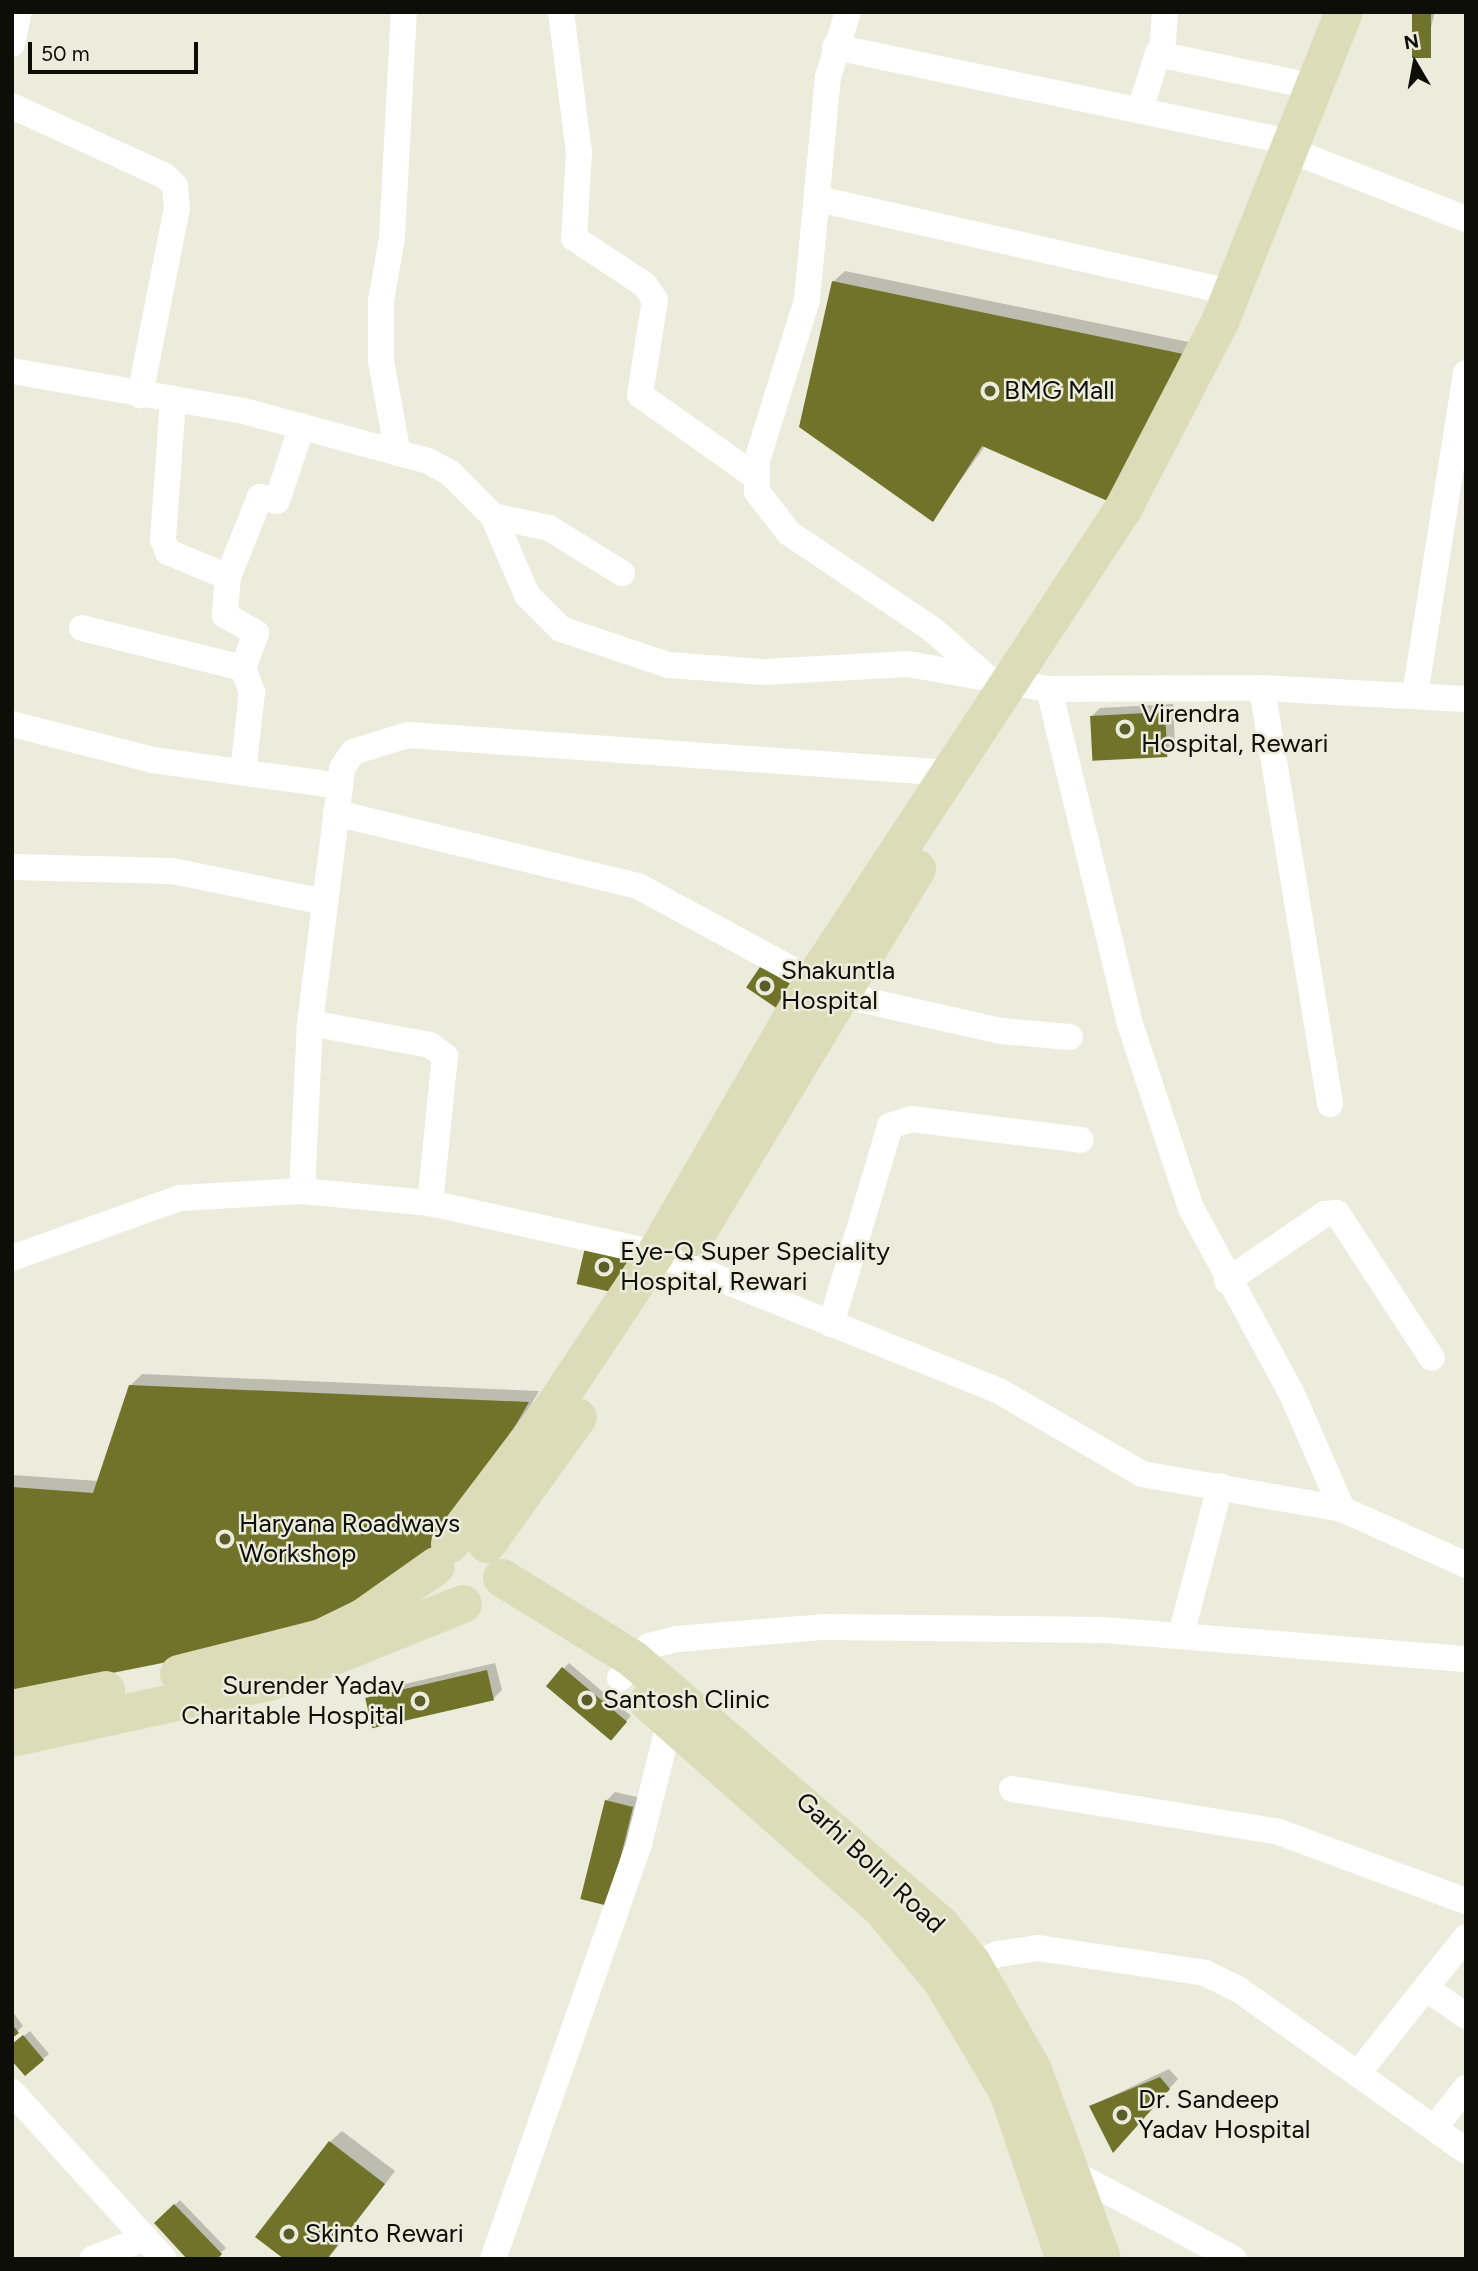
<!DOCTYPE html>
<html>
<head>
<meta charset="utf-8">
<style>
	body { margin:0 }
	#map { position:relative; width:1478px; height:2271px; overflow:hidden; background:#ebecdb; font-family:Figtree,sans-serif }
	div>[style] { position:absolute }
	.shadow>* { inset:0; background:#0003 }
	.building>* { inset:0; background:#707329; transform-origin:0 0 }
	.minor>* { height:26px; margin:-13px; padding:0 13px; transform-origin:13px; border-radius:13px; background:#fff }
	.secondary>* { height:38px; margin:-19px; padding:0 19px; transform-origin:19px; border-radius:19px; background:#dcddb8 }
	.dots>* { width:19px; height:19px; translate:-50% -50%; box-sizing:border-box; border:4px solid #ebecdb; border-radius:50% }
	span { translate:-50% -50%; white-space:nowrap; text-align:center; line-height:1.15; -webkit-text-stroke:5px #ebecdb; paint-order:stroke }
	.poi-label { font-size:26px; color:#0e0e08 }
	.left { translate:0 -50%; text-align:left }
	.right { translate:-100% -50%; text-align:right }
	.street-label { font-size:26px; color:#0e0e08 }
	.frame { position:absolute; inset:0; border:14px solid #0e0e08; pointer-events:none }
	.north { position:absolute; left:1380px; top:28px; width:70px; height:70px; -webkit-text-stroke:5px #ebecdb; paint-order:stroke; rotate:350deg; font-size:19px; font-weight:700; line-height:28px; text-align:center; color:#0e0e08 }
	.north::after { content:''; display:block; margin:auto; width:24px; height:32px; background:#0e0e08; clip-path:polygon(50% 0,100% 100%,50% 72%,0 100%) }
	.scale { position:absolute; left:28px; top:42px; width:170px; height:32px; box-sizing:border-box; border:4px solid #0e0e08; border-top:0; padding-left:9px; font-size:21px; line-height:24px; white-space:nowrap; color:#0e0e08; -webkit-text-stroke:5px #ebecdb; paint-order:stroke }
</style>
</head>
<body>
<div id="map">
	<div class="shadow">
		<i style="clip-path:polygon(1413px 12px,1435px 12px,1423px 58px)"></i>
		<i style="clip-path:polygon(845px 271px,1203px 345px,985px 446px,933px 519px,833px 282px)"></i>
		<i style="clip-path:polygon(1173px 704px,1175px 746px,1166px 755px,1091px 717px,1100px 708px)"></i>
		<i style="clip-path:polygon(142px 1374px,539px 1391px,506px 1447px,414px 1572px,12px 1691px,12px 1475px,98px 1481px,130px 1386px)"></i>
		<i style="clip-path:polygon(495px 1663px,502px 1690px,493px 1699px,366px 1700px,375px 1691px)"></i>
		<i style="clip-path:polygon(569px 1663px,631px 1716px,615px 1733px,548px 1685px)"></i>
		<i style="clip-path:polygon(615px 1792px,641px 1798px,618px 1895px,606px 1801px)"></i>
		<i style="clip-path:polygon(12px 2011px,23px 2026px,12px 2036px)"></i>
		<i style="clip-path:polygon(30px 2031px,49px 2054px,25px 2074px,12px 2045px)"></i>
		<i style="clip-path:polygon(1169px 2069px,1178px 2079px,1121px 2142px,1091px 2106px)"></i>
		<i style="clip-path:polygon(342px 2131px,395px 2171px,328px 2259px,287px 2259px,330px 2142px)"></i>
		<i style="clip-path:polygon(180px 2200px,226px 2248px,214px 2259px,156px 2223px)"></i>
	</div>
	<div class="building">
		<i style="left:1412px;top:12px;width:19px;height:46px"></i>
		<i style="clip-path:polygon(832px 281px,1193px 356px,1110px 502px,982px 446px,933px 522px,799px 427px)"></i>
		<i style="left:1165px;top:712px;width:45px;height:75px;rotate:87deg"></i>
		<i style="left:764px;top:961px;width:46px;height:32px;rotate:34deg"></i>
		<i style="left:586px;top:1243px;width:46px;height:42px;rotate:13deg"></i>
		<i style="clip-path:polygon(129px 1385px,529px 1402px,495px 1461px,403px 1586px,322px 1631px,12px 1693px,12px 1487px,93px 1493px)"></i>
		<i style="left:562px;top:1667px;width:85px;height:25px;rotate:40deg"></i>
		<i style="left:487px;top:1670px;width:31px;height:125px;rotate:77deg"></i>
		<i style="left:605px;top:1800px;width:29px;height:102px;rotate:14deg"></i>
		<i style="clip-path:polygon(12px 2024px,19px 2033px,12px 2038px)"></i>
		<i style="clip-path:polygon(23px 2035px,44px 2060px,25px 2076px,12px 2061px,12px 2044px)"></i>
		<i style="clip-path:polygon(1160px 2077px,1170px 2089px,1113px 2153px,1089px 2106px)"></i>
		<i style="clip-path:polygon(329px 2141px,385px 2184px,327px 2259px,284px 2259px,255px 2237px)"></i>
		<i style="clip-path:polygon(174px 2204px,222px 2254px,217px 2259px,187px 2259px,154px 2223px)"></i>
	</div>
	<div class="minor">
		<i style="left:561px;top:12px;width:141px;rotate:82.7deg"></i>
		<i style="left:579px;top:152px;width:86px;rotate:93.3deg"></i>
		<i style="left:574px;top:238px;width:85px;rotate:33.5deg"></i>
		<i style="left:645px;top:285px;width:18px;rotate:56deg"></i>
		<i style="left:655px;top:300px;width:96px;rotate:99deg"></i>
		<i style="left:640px;top:395px;width:141px;rotate:35.2deg"></i>
		<i style="left:848px;top:12px;width:68px;rotate:107.1deg"></i>
		<i style="left:828px;top:77px;width:224px;rotate:95.4deg"></i>
		<i style="left:807px;top:300px;width:169px;rotate:107.3deg"></i>
		<i style="left:757px;top:461px;width:31px;rotate:90deg"></i>
		<i style="left:757px;top:492px;width:52px;rotate:52deg"></i>
		<i style="left:789px;top:533px;width:172px;rotate:33.9deg"></i>
		<i style="left:932px;top:629px;width:67px;rotate:41.3deg"></i>
		<i style="left:1165px;top:12px;width:43px;rotate:94deg"></i>
		<i style="left:1162px;top:55px;width:152px;rotate:11.8deg"></i>
		<i style="left:12px;top:44px;width:33px;rotate:-78deg"></i>
		<i style="left:835px;top:47px;width:463px;rotate:11.8deg"></i>
		<i style="left:12px;top:106px;width:168px;rotate:24.6deg"></i>
		<i style="left:165px;top:176px;width:14px;rotate:45deg"></i>
		<i style="left:175px;top:186px;width:22px;rotate:85deg"></i>
		<i style="left:177px;top:208px;width:191px;rotate:101.2deg"></i>
		<i style="left:1140px;top:110px;width:60px;rotate:-72.5deg"></i>
		<i style="left:1305px;top:156px;width:173px;rotate:21.4deg"></i>
		<i style="left:818px;top:199px;width:424px;rotate:12.7deg"></i>
		<i style="left:12px;top:371px;width:235px;rotate:9.8deg"></i>
		<i style="left:244px;top:411px;width:191px;rotate:15.2deg"></i>
		<i style="left:428px;top:461px;width:24px;rotate:28deg"></i>
		<i style="left:449px;top:472px;width:62px;rotate:45deg"></i>
		<i style="left:493px;top:516px;width:86px;rotate:66.7deg"></i>
		<i style="left:527px;top:595px;width:48px;rotate:45deg"></i>
		<i style="left:561px;top:629px;width:113px;rotate:18.6deg"></i>
		<i style="left:668px;top:665px;width:96px;rotate:4.2deg"></i>
		<i style="left:764px;top:672px;width:144px;rotate:-3.2deg"></i>
		<i style="left:908px;top:664px;width:143px;rotate:10.1deg"></i>
		<i style="left:1049px;top:689px;width:213px;rotate:-0.3deg"></i>
		<i style="left:1262px;top:688px;width:204px;rotate:3.1deg"></i>
		<i style="left:173px;top:400px;width:140px;rotate:94.1deg"></i>
		<i style="left:163px;top:540px;width:13px;rotate:67deg"></i>
		<i style="left:168px;top:552px;width:65px;rotate:22.6deg"></i>
		<i style="left:228px;top:577px;width:38px;rotate:95deg"></i>
		<i style="left:225px;top:615px;width:36px;rotate:30deg"></i>
		<i style="left:256px;top:633px;width:37px;rotate:110deg"></i>
		<i style="left:397px;top:449px;width:89px;rotate:-100.3deg"></i>
		<i style="left:381px;top:361px;width:60px;rotate:-90deg"></i>
		<i style="left:381px;top:301px;width:64px;rotate:-80.1deg"></i>
		<i style="left:392px;top:238px;width:226px;rotate:-87deg"></i>
		<i style="left:493px;top:516px;width:57px;rotate:12.1deg"></i>
		<i style="left:549px;top:528px;width:86px;rotate:31.7deg"></i>
		<i style="left:228px;top:577px;width:86px;rotate:-68.2deg"></i>
		<i style="left:260px;top:497px;width:17px;rotate:13deg"></i>
		<i style="left:277px;top:501px;width:79px;rotate:-71.6deg"></i>
		<i style="left:82px;top:628px;width:166px;rotate:14deg"></i>
		<i style="left:243px;top:668px;width:26px;rotate:69deg"></i>
		<i style="left:252px;top:692px;width:81px;rotate:96.4deg"></i>
		<i style="left:1262px;top:688px;width:422px;rotate:80.7deg"></i>
		<i style="left:1049px;top:689px;width:345px;rotate:76.4deg"></i>
		<i style="left:1130px;top:1024px;width:194px;rotate:71.7deg"></i>
		<i style="left:1191px;top:1208px;width:209px;rotate:61.5deg"></i>
		<i style="left:1291px;top:1392px;width:128px;rotate:66.4deg"></i>
		<i style="left:1415px;top:695px;width:326px;rotate:-81deg"></i>
		<i style="left:12px;top:724px;width:146px;rotate:14.3deg"></i>
		<i style="left:153px;top:760px;width:189px;rotate:7.9deg"></i>
		<i style="left:336px;top:813px;width:311px;rotate:13.6deg"></i>
		<i style="left:638px;top:886px;width:199px;rotate:28.5deg"></i>
		<i style="left:12px;top:867px;width:160px;rotate:1.4deg"></i>
		<i style="left:172px;top:871px;width:156px;rotate:11.5deg"></i>
		<i style="left:841px;top:995px;width:164px;rotate:12.7deg"></i>
		<i style="left:1001px;top:1031px;width:69px;rotate:5deg"></i>
		<i style="left:310px;top:1023px;width:122px;rotate:10.4deg"></i>
		<i style="left:430px;top:1045px;width:19px;rotate:36deg"></i>
		<i style="left:445px;top:1056px;width:148px;rotate:95.8deg"></i>
		<i style="left:302px;top:1191px;width:168px;rotate:-87.3deg"></i>
		<i style="left:310px;top:1023px;width:257px;rotate:-82.8deg"></i>
		<i style="left:342px;top:768px;width:19px;rotate:-55deg"></i>
		<i style="left:353px;top:752px;width:58px;rotate:-17.2deg"></i>
		<i style="left:408px;top:735px;width:543px;rotate:4.01deg"></i>
		<i style="left:12px;top:1258px;width:178px;rotate:-19.7deg"></i>
		<i style="left:180px;top:1198px;width:122px;rotate:-3.3deg"></i>
		<i style="left:302px;top:1191px;width:129px;rotate:5.4deg"></i>
		<i style="left:430px;top:1203px;width:231px;rotate:12.5deg"></i>
		<i style="left:656px;top:1253px;width:370px;rotate:21.9deg"></i>
		<i style="left:999px;top:1391px;width:165px;rotate:30.1deg"></i>
		<i style="left:1142px;top:1474px;width:203px;rotate:9.9deg"></i>
		<i style="left:1342px;top:1509px;width:136px;rotate:24.3deg"></i>
		<i style="left:1227px;top:1281px;width:119px;rotate:-34.4deg"></i>
		<i style="left:1325px;top:1214px;width:12px;rotate:-5deg"></i>
		<i style="left:1337px;top:1213px;width:173px;rotate:56.8deg"></i>
		<i style="left:831px;top:1324px;width:207px;rotate:-73.4deg"></i>
		<i style="left:890px;top:1126px;width:22px;rotate:-18deg"></i>
		<i style="left:911px;top:1119px;width:171px;rotate:7deg"></i>
		<i style="left:1181px;top:1635px;width:154px;rotate:-75.3deg"></i>
		<i style="left:620px;top:1678px;width:43px;rotate:-47.8deg"></i>
		<i style="left:649px;top:1646px;width:29px;rotate:-14deg"></i>
		<i style="left:677px;top:1639px;width:145px;rotate:-4.7deg"></i>
		<i style="left:822px;top:1627px;width:282px;rotate:0.6deg"></i>
		<i style="left:1104px;top:1630px;width:363px;rotate:4.6deg"></i>
		<i style="left:1012px;top:1789px;width:270px;rotate:9.1deg"></i>
		<i style="left:1279px;top:1832px;width:199px;rotate:20.3deg"></i>
		<i style="left:959px;top:1971px;width:43px;rotate:-23.6deg"></i>
		<i style="left:998px;top:1954px;width:40px;rotate:-8.5deg"></i>
		<i style="left:1038px;top:1948px;width:169px;rotate:8.5deg"></i>
		<i style="left:1205px;top:1973px;width:37px;rotate:26deg"></i>
		<i style="left:1238px;top:1989px;width:280px;rotate:35.4deg"></i>
		<i style="left:1427px;top:1989px;width:47px;rotate:34.7deg"></i>
		<i style="left:1359px;top:2072px;width:172px;rotate:-51.6deg"></i>
		<i style="left:12px;top:2092px;width:226px;rotate:47.7deg"></i>
		<i style="left:1435px;top:2127px;width:50px;rotate:-51.5deg"></i>
		<i style="left:1075px;top:2174px;width:180px;rotate:28.1deg"></i>
		<i style="left:92px;top:2259px;width:57px;rotate:-21.6deg"></i>
		<i style="left:493px;top:2259px;width:440px;rotate:-70.6deg"></i>
		<i style="left:639px;top:1844px;width:139px;rotate:-75.9deg"></i>
	</div>
	<div class="secondary">
		<i style="left:695px;top:1237px;width:430px;rotate:-58.9deg"></i>
		<i style="left:450px;top:1544px;width:174px;rotate:-52.9deg"></i>
		<i style="left:555px;top:1405px;width:182px;rotate:-56.4deg"></i>
		<i style="left:656px;top:1253px;width:314px;rotate:-60deg"></i>
		<i style="left:813px;top:981px;width:565px;rotate:-56.7deg"></i>
		<i style="left:1123px;top:509px;width:211px;rotate:-62.6deg"></i>
		<i style="left:1220px;top:322px;width:334px;rotate:-68.2deg"></i>
		<i style="left:487px;top:1544px;width:156px;rotate:-54.4deg"></i>
		<i style="left:502px;top:1578px;width:154px;rotate:31.7deg"></i>
		<i style="left:633px;top:1659px;width:406px;rotate:40.8deg"></i>
		<i style="left:940px;top:1924px;width:50px;rotate:50.6deg"></i>
		<i style="left:972px;top:1963px;width:123px;rotate:60.3deg"></i>
		<i style="left:1033px;top:2070px;width:201px;rotate:69.9deg"></i>
		<i style="left:179px;top:1674px;width:146px;rotate:-14.2deg"></i>
		<i style="left:321px;top:1638px;width:48px;rotate:-26deg"></i>
		<i style="left:364px;top:1617px;width:88px;rotate:-35.3deg"></i>
		<i style="left:648px;top:1702px;width:310px;rotate:41.5deg"></i>
		<i style="left:880px;top:1907px;width:97px;rotate:50deg"></i>
		<i style="left:942px;top:1981px;width:129px;rotate:59.3deg"></i>
		<i style="left:1008px;top:2092px;width:176px;rotate:71.2deg"></i>
		<i style="left:12px;top:1709px;width:96px;rotate:-11.4deg"></i>
		<i style="left:12px;top:1738px;width:263px;rotate:-12.3deg"></i>
		<i style="left:269px;top:1682px;width:209px;rotate:-21.9deg"></i>
	</div>
	<div class="dots">
		<i style="left:990px;top:391px;background:#5a5d2a"></i>
		<i style="left:1125px;top:729px;background:#5a5d2a"></i>
		<i style="left:765px;top:986px;background:#5a5d2a"></i>
		<i style="left:604px;top:1267px;background:#5a5d2a"></i>
		<i style="left:225px;top:1539px;background:#5a5d2a"></i>
		<i style="left:587px;top:1700px;background:#5a5d2a"></i>
		<i style="left:420px;top:1701px;background:#5a5d2a"></i>
		<i style="left:1122px;top:2115px;background:#5a5d2a"></i>
		<i style="left:289px;top:2234px;background:#5a5d2a"></i>
	</div>
	<div class="poi-label">
		<span class="left" style="left:1004px;top:391px">BMG Mall</span>
		<span class="left" style="left:1141px;top:729px">Virendra<br>Hospital, Rewari</span>
		<span class="left" style="left:781px;top:986px">Shakuntla<br>Hospital</span>
		<span class="left" style="left:620px;top:1267px">Eye-Q Super Speciality<br>Hospital, Rewari</span>
		<span class="left" style="left:239px;top:1539px">Haryana Roadways<br>Workshop</span>
		<span class="right" style="left:404px;top:1701px">Surender Yadav<br>Charitable Hospital</span>
		<span class="left" style="left:603px;top:1700px">Santosh Clinic</span>
		<span class="left" style="left:1138px;top:2115px">Dr. Sandeep<br>Yadav Hospital</span>
		<span class="left" style="left:305px;top:2234px">Skinto Rewari</span>
	</div>
	<div class="street-label">
		<span style="left:870px;top:1863px;rotate:43deg">Garhi Bolni Road</span>
	</div>
	<div class="frame"></div>
	<div class="north">N</div>
	<div class="scale">50 m</div>
</div>
</body>
</html>
